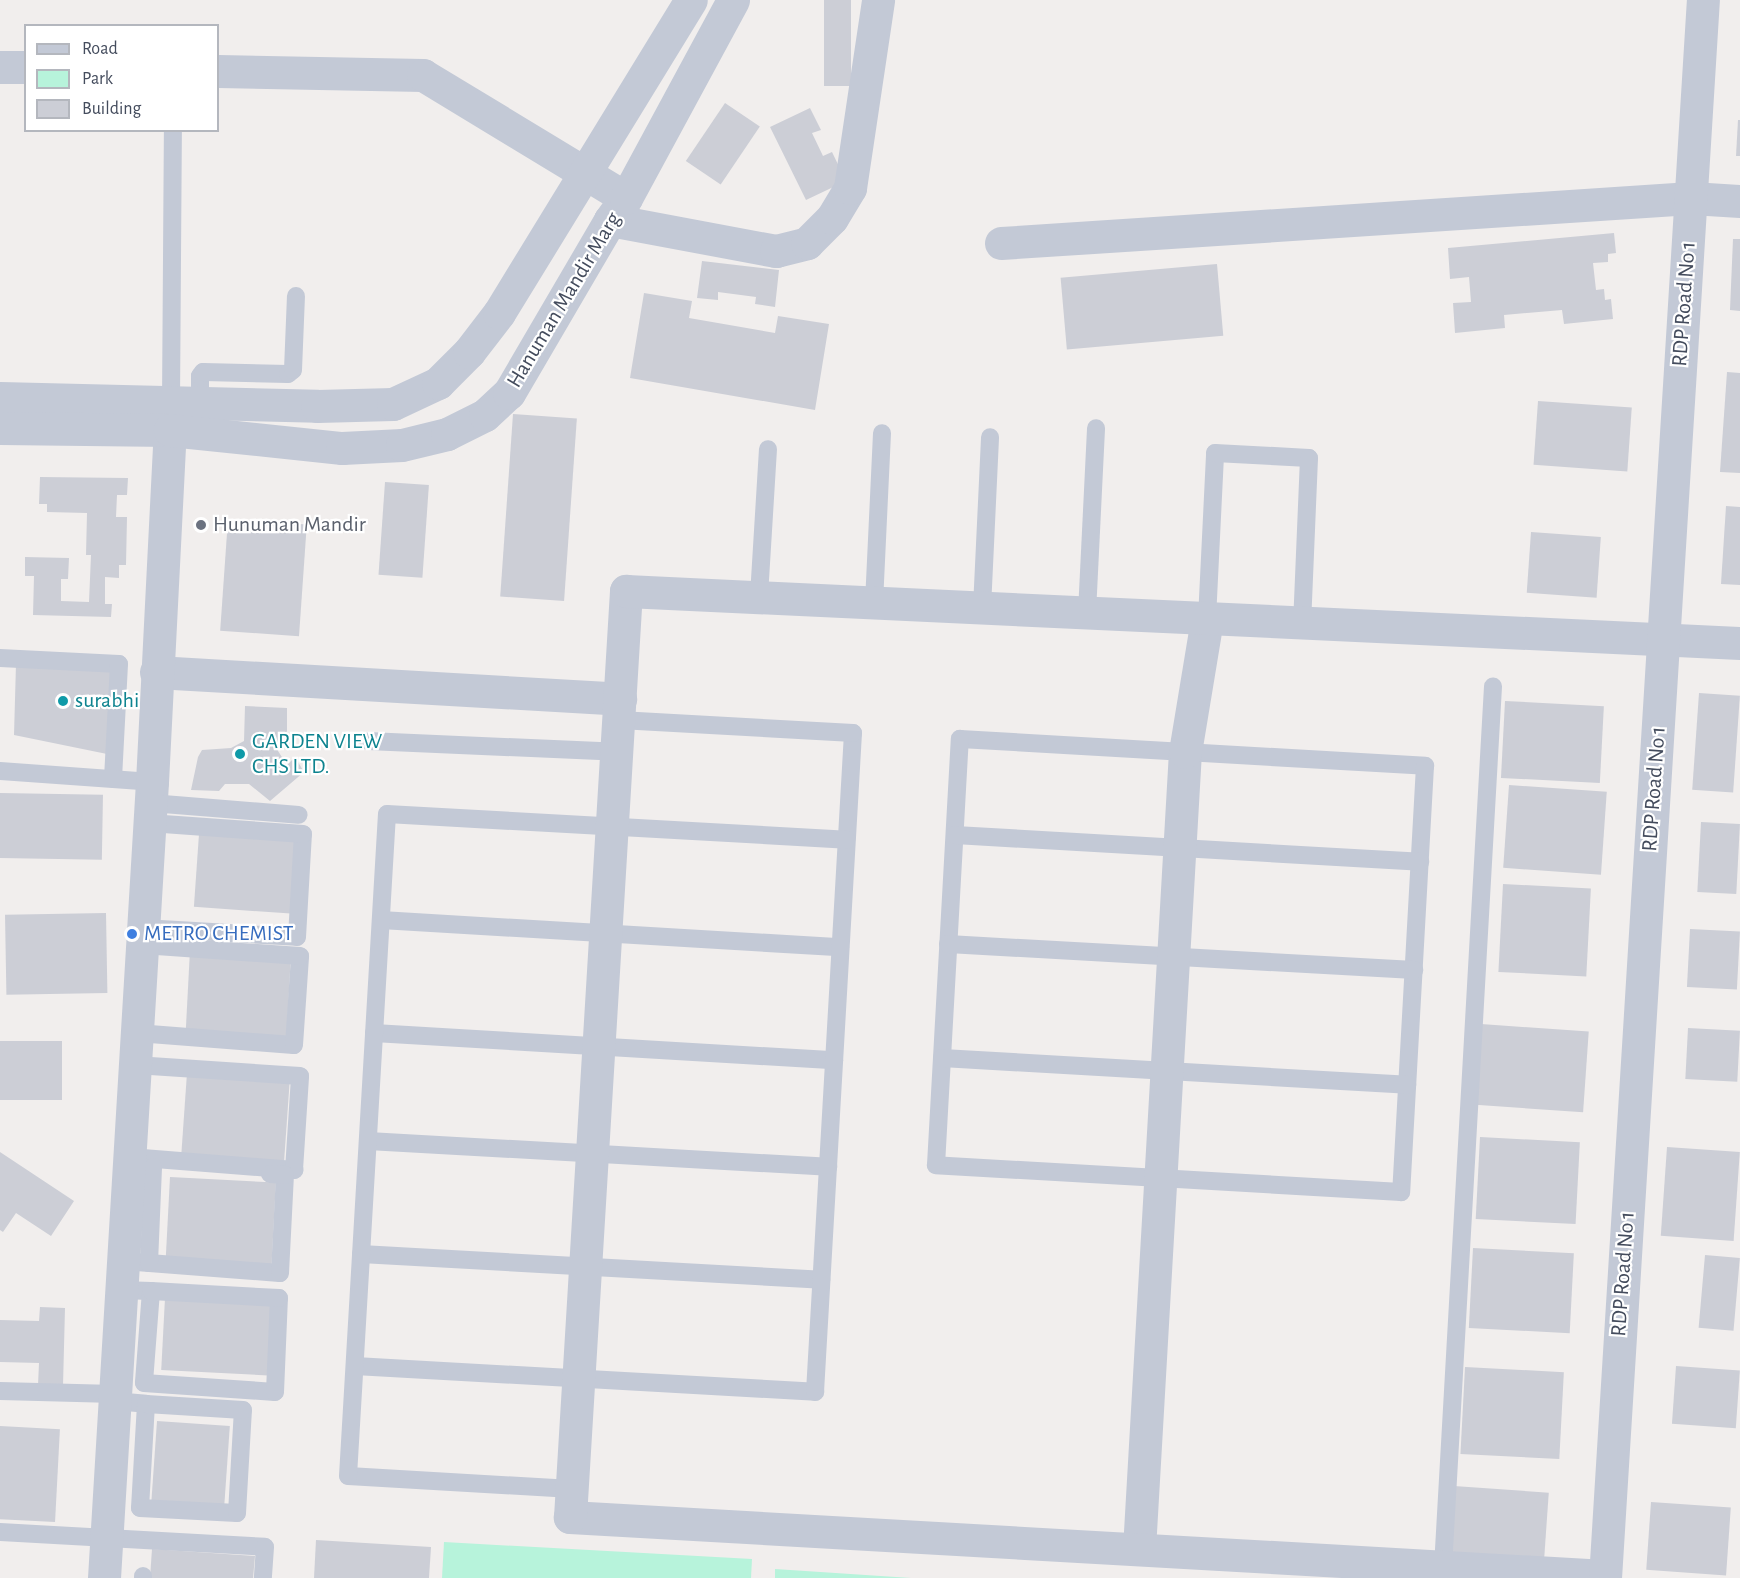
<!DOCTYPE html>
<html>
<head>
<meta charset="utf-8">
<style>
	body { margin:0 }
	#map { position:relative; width:1740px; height:1578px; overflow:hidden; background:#f1eeed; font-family:"Alegreya Sans",sans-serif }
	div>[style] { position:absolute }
	.green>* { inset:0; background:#b7f3db }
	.building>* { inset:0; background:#ccced6; transform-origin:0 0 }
	.service>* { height:18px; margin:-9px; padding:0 9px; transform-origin:9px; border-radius:9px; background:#c3c9d6 }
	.minor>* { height:33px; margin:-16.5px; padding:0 16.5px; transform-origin:16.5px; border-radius:16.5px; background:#c3c9d6 }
	.tertiary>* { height:33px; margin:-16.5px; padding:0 16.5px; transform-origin:16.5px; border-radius:16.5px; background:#c3c9d6 }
	.dots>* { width:16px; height:16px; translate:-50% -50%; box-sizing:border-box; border:3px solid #fff; border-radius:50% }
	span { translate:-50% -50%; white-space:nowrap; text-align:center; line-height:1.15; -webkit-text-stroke:4.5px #fff; paint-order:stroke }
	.street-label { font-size:22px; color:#444c5d }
	.worship-label { font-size:22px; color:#5b616d }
	.left { translate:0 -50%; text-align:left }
	.culture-label { font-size:22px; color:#0d838f }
	.shop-label { font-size:22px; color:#366cbe }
	.legend { position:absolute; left:24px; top:24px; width:195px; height:108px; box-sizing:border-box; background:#fff; border:2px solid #b4b7be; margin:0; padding:8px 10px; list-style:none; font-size:18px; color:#444c5d }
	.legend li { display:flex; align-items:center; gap:12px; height:30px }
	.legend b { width:30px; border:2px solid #b4b7be }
</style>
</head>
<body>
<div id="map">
	<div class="green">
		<i style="clip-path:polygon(444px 1542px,752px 1559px,751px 1578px,442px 1578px)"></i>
		<i style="clip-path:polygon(775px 1569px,911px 1578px,775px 1578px)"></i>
	</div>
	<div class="building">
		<i style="left:824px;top:0;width:27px;height:86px"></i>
		<i style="left:725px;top:103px;width:42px;height:70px;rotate:34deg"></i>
		<i style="clip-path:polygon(810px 108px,821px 130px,812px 133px,823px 156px,832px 152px,846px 181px,806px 200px,770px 127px)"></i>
		<i style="clip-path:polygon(1738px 120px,1740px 120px,1740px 156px,1736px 156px)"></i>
		<i style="clip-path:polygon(1614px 233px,1616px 253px,1608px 254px,1608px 262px,1593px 263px,1596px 290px,1604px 289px,1605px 300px,1611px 299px,1613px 319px,1564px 324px,1562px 310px,1504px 315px,1505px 328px,1455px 333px,1453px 303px,1471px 302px,1469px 277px,1450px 279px,1448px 248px)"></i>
		<i style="clip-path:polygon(1733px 239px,1740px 239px,1740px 311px,1730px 310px)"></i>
		<i style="clip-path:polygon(702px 261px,779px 270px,775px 307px,755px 304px,756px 297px,718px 292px,718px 300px,697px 298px)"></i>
		<i style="left:1217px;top:264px;width:72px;height:157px;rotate:85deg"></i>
		<i style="clip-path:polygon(644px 293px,692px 301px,689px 318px,775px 333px,778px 316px,829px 324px,815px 410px,630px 378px)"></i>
		<i style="clip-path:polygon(1727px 372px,1740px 373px,1740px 473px,1720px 472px)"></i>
		<i style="left:1538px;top:401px;width:94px;height:64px;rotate:4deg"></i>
		<i style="left:513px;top:414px;width:64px;height:183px;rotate:4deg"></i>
		<i style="clip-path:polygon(40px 477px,128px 478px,127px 495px,117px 495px,116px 517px,127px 517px,126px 565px,119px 565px,119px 578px,105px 577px,105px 604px,112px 604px,111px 617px,33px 615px,34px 576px,25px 576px,25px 557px,69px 558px,68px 579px,61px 579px,61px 601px,89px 602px,91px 555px,86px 555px,87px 513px,47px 512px,47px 504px,39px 504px)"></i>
		<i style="left:385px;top:482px;width:44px;height:93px;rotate:4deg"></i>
		<i style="clip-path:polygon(1726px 506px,1740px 507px,1740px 585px,1721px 584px)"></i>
		<i style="left:228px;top:519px;width:79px;height:112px;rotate:4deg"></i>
		<i style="left:1531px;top:532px;width:70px;height:61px;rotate:4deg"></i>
		<i style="clip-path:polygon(16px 664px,113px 666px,107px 754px,14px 735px)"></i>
		<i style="left:1699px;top:693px;width:41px;height:97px;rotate:4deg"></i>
		<i style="left:1505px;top:701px;width:99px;height:77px;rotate:3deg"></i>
		<i style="clip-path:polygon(245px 706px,287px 708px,287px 731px,278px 751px,287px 765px,295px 757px,304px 772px,270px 801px,249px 784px,225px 784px,219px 791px,191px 790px,198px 757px,202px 750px,231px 748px,244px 741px)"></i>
		<i style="left:1509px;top:785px;width:98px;height:83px;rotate:4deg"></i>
		<i style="left:0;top:793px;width:103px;height:65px;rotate:1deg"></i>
		<i style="left:1701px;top:822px;width:39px;height:70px;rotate:3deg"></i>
		<i style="left:199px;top:834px;width:97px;height:73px;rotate:4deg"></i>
		<i style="left:1503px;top:884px;width:88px;height:88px;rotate:3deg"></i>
		<i style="left:106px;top:913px;width:80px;height:101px;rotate:89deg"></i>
		<i style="left:1690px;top:929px;width:50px;height:58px;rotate:3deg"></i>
		<i style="left:190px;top:950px;width:101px;height:81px;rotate:3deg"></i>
		<i style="left:1481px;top:1024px;width:108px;height:81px;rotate:4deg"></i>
		<i style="left:1688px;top:1028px;width:52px;height:51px;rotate:3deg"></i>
		<i style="left:0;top:1041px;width:62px;height:59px"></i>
		<i style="left:187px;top:1073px;width:103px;height:85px;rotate:4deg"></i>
		<i style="left:1480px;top:1137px;width:100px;height:82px;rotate:3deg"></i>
		<i style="left:1667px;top:1147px;width:73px;height:89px;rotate:4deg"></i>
		<i style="clip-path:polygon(0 1152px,74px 1201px,51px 1236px,16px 1213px,3px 1232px,0 1230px)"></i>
		<i style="left:170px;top:1177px;width:106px;height:82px;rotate:3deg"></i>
		<i style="left:1473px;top:1248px;width:101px;height:80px;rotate:3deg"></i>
		<i style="left:1705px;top:1255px;width:35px;height:73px;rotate:5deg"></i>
		<i style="left:165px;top:1298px;width:107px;height:72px;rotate:3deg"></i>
		<i style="clip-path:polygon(40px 1307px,65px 1308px,63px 1386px,38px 1385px,39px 1363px,0 1362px,0 1320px,39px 1321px)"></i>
		<i style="left:1676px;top:1366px;width:64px;height:58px;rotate:4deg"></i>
		<i style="left:1465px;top:1367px;width:99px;height:87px;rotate:3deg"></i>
		<i style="left:157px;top:1421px;width:73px;height:83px;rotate:4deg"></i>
		<i style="left:0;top:1426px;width:60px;height:93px;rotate:3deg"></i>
		<i style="left:1454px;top:1486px;width:95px;height:76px;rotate:4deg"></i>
		<i style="left:1651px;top:1502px;width:80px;height:68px;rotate:4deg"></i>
		<i style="clip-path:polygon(316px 1540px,431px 1547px,429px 1578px,314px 1578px)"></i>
		<i style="clip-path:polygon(152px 1549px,255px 1556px,253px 1578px,150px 1578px)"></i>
	</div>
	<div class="service">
		<i style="left:171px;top:402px;width:270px;rotate:-89.6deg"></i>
		<i style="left:200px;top:403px;width:27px;rotate:-90deg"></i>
		<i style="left:200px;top:376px;width:5px;rotate:-53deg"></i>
		<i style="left:203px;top:372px;width:85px;rotate:1.3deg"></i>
		<i style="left:288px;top:374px;width:6px;rotate:-39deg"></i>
		<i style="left:293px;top:370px;width:74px;rotate:-87.7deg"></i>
		<i style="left:759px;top:596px;width:147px;rotate:-86.5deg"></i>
		<i style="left:874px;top:603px;width:170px;rotate:-87.3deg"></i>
		<i style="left:982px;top:608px;width:171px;rotate:-87.3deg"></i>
		<i style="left:1087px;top:613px;width:185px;rotate:-87.2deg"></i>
		<i style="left:1207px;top:619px;width:166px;rotate:-87.2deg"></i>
		<i style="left:1215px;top:453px;width:94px;rotate:3deg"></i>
		<i style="left:1309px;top:458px;width:165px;rotate:92.4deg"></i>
		<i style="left:0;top:658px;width:119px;rotate:2.9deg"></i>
		<i style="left:119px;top:664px;width:115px;rotate:93deg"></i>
		<i style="left:960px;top:739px;width:466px;rotate:3.3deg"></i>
		<i style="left:1425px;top:766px;width:427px;rotate:93.2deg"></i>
		<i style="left:1401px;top:1192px;width:466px;rotate:-176.7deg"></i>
		<i style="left:936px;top:1165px;width:427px;rotate:-86.8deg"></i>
		<i style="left:368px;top:741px;width:249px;rotate:2.5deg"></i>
		<i style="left:0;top:771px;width:152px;rotate:4.1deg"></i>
		<i style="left:151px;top:803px;width:148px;rotate:4.6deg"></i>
		<i style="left:955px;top:835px;width:466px;rotate:3.3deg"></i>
		<i style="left:381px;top:920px;width:460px;rotate:3.4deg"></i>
		<i style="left:143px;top:928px;width:154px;rotate:3.3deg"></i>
		<i style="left:297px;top:937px;width:103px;rotate:-86.7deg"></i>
		<i style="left:303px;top:834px;width:154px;rotate:-175.9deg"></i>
		<i style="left:948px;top:944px;width:467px;rotate:3.2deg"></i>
		<i style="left:137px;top:1033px;width:157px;rotate:4.4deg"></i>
		<i style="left:294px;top:1045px;width:89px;rotate:-86.1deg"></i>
		<i style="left:300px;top:956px;width:158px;rotate:-176deg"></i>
		<i style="left:374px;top:1033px;width:461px;rotate:3.4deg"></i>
		<i style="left:942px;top:1058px;width:466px;rotate:3.3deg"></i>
		<i style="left:368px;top:1141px;width:461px;rotate:3.2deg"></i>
		<i style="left:130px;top:1157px;width:165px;rotate:4.5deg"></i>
		<i style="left:294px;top:1170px;width:94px;rotate:-86.3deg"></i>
		<i style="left:300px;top:1076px;width:165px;rotate:-176.2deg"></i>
		<i style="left:361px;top:1254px;width:461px;rotate:3.2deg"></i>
		<i style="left:123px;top:1261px;width:157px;rotate:4.4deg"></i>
		<i style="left:280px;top:1273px;width:98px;rotate:-87.1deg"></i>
		<i style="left:285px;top:1175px;width:15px;rotate:-176deg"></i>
		<i style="left:149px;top:1263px;width:96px;rotate:-87.6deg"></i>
		<i style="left:121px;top:1290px;width:30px;rotate:2deg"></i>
		<i style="left:151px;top:1291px;width:92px;rotate:94.4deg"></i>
		<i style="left:144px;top:1383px;width:131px;rotate:3.9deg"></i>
		<i style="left:275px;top:1392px;width:94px;rotate:-87.6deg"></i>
		<i style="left:279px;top:1298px;width:128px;rotate:-176.9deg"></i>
		<i style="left:355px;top:1366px;width:461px;rotate:3.2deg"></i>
		<i style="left:815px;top:1392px;width:660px;rotate:-86.7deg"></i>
		<i style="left:853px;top:733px;width:234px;rotate:-176.8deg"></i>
		<i style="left:0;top:1391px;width:115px;rotate:1.5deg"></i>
		<i style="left:114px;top:1401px;width:32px;rotate:5deg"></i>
		<i style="left:146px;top:1404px;width:104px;rotate:93.3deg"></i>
		<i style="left:140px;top:1508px;width:97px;rotate:3deg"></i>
		<i style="left:237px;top:1513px;width:103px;rotate:-86.7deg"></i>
		<i style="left:243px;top:1410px;width:97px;rotate:-176.5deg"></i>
		<i style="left:572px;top:1489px;width:224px;rotate:-176.7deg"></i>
		<i style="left:348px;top:1476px;width:663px;rotate:-86.63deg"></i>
		<i style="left:387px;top:814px;width:460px;rotate:3.2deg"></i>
		<i style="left:0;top:1532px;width:265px;rotate:3.2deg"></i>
		<i style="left:265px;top:1547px;width:31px;rotate:94deg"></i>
		<i style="left:1443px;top:1567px;width:882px;rotate:-86.75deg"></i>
		<i style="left:143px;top:1578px;width:2px;rotate:-90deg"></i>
	</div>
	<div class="minor">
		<i style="left:0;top:67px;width:26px"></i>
		<i style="left:218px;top:71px;width:205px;rotate:1.1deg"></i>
		<i style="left:423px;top:75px;width:237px;rotate:31.2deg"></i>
		<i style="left:610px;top:220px;width:169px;rotate:10.6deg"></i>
		<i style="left:776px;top:251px;width:32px;rotate:-14deg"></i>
		<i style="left:807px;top:243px;width:35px;rotate:-45deg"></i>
		<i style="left:832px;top:218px;width:35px;rotate:-59deg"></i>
		<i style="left:850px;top:188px;width:190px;rotate:-81.5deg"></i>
		<i style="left:1001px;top:243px;width:691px;rotate:-3.73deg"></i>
		<i style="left:1691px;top:198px;width:49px;rotate:3.5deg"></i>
		<i style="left:156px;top:672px;width:465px;rotate:3.3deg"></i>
		<i style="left:1139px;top:1549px;width:798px;rotate:-86.7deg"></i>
		<i style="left:1185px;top:752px;width:135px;rotate:-80.6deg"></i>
		<i style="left:1605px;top:1576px;width:1037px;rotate:-176.74deg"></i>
		<i style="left:570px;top:1517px;width:928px;rotate:-86.54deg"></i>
		<i style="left:626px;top:591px;width:1115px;rotate:2.67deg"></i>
		<i style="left:104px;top:1578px;width:797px;rotate:-86.55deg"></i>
		<i style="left:152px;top:782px;width:379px;rotate:-87.1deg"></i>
	</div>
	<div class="tertiary">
		<i style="left:0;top:398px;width:317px;rotate:1.4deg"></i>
		<i style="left:317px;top:406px;width:76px;rotate:-1.5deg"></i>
		<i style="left:393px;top:404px;width:50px;rotate:-25deg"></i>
		<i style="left:438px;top:383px;width:44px;rotate:-45deg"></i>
		<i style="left:469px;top:352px;width:49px;rotate:-52.4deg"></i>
		<i style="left:499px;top:313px;width:367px;rotate:-58.5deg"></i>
		<i style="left:0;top:428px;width:170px;rotate:0.7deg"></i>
		<i style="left:170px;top:430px;width:173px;rotate:6deg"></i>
		<i style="left:342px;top:448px;width:60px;rotate:-2.9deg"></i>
		<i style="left:402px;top:445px;width:46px;rotate:-13.7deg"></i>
		<i style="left:447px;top:434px;width:42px;rotate:-26.6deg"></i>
		<i style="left:485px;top:415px;width:33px;rotate:-43deg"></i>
		<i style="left:509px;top:393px;width:200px;rotate:-59.7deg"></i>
		<i style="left:610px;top:220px;width:27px;rotate:-54deg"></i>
		<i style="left:626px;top:198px;width:225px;rotate:-61.6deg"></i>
		<i style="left:1605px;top:1578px;width:1581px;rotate:-86.45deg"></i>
	</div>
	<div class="dots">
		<i style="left:201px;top:525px;background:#6b7280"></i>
		<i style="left:63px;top:701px;background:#0f9aa8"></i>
		<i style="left:240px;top:754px;background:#0f9aa8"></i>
		<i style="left:132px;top:934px;background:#3f7fe0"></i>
	</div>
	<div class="street-label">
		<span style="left:564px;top:300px;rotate:-59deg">Hanuman Mandir Marg</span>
		<span style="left:1684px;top:304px;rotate:-86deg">RDP Road No 1</span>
		<span style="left:1654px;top:789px;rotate:-86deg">RDP Road No 1</span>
		<span style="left:1623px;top:1274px;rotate:-86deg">RDP Road No 1</span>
	</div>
	<div class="worship-label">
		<span class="left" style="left:213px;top:525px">Hunuman Mandir</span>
	</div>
	<div class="culture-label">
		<span class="left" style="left:75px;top:701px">surabhi</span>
		<span class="left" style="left:252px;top:754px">GARDEN VIEW<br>CHS LTD.</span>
	</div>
	<div class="shop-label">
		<span class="left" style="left:144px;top:934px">METRO CHEMIST</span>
	</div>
	<ul class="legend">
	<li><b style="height:8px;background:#c3c9d6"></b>Road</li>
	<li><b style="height:16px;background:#b7f3db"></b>Park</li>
	<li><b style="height:16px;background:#ccced6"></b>Building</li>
	</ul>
</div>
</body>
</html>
